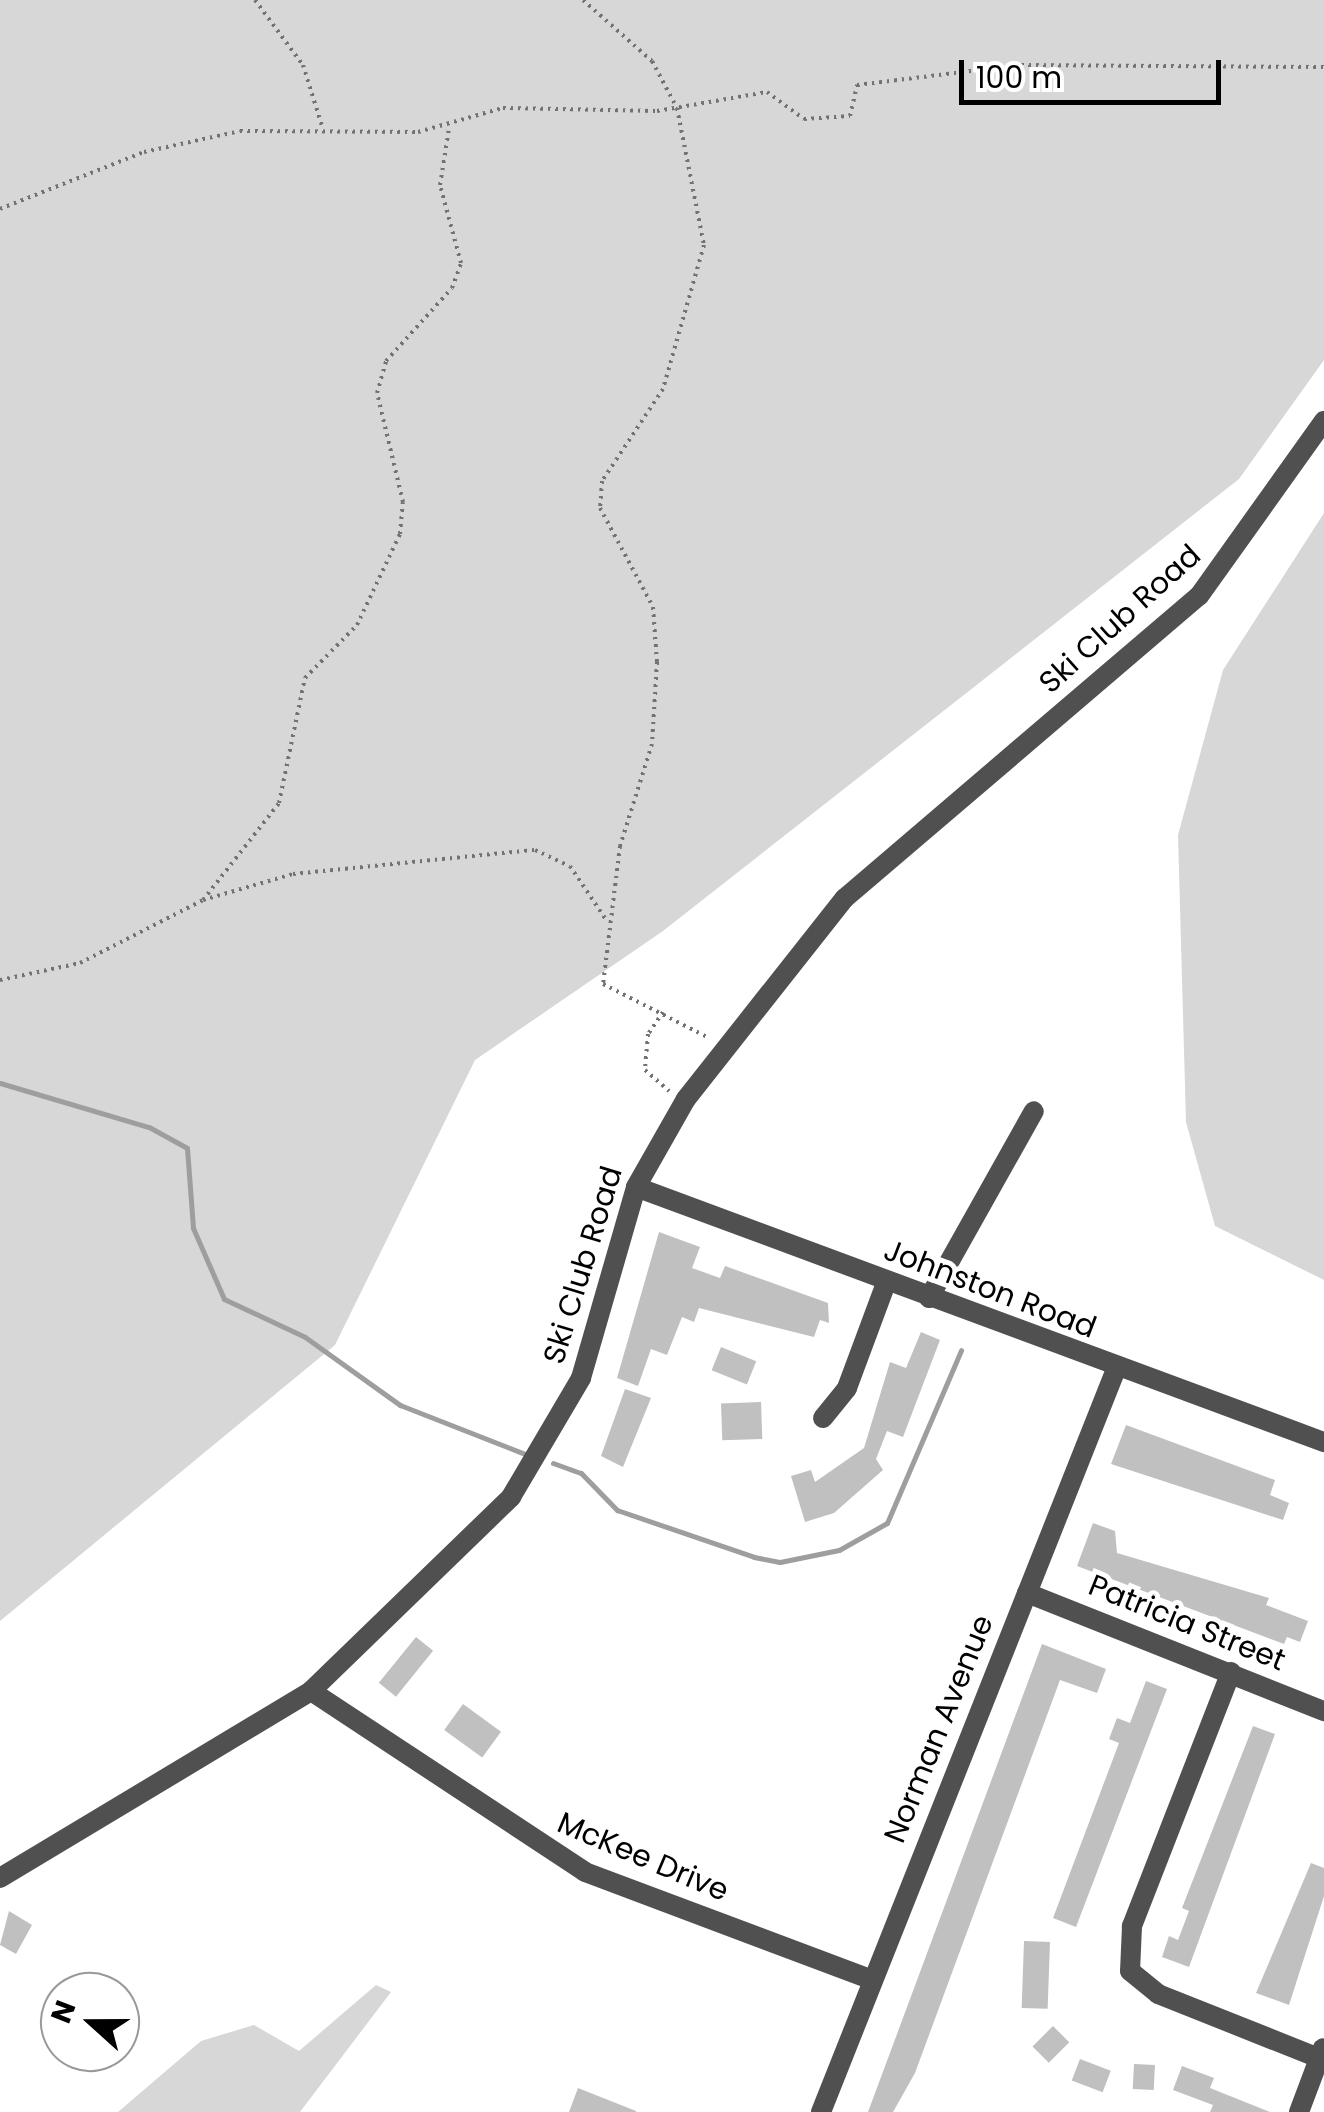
<!DOCTYPE html>
<html>
<head>
<meta charset="utf-8">
<style>
	body { margin:0 }
	#map { position:relative; width:1324px; height:2112px; overflow:hidden; background:#fff; font-family:Poppins,sans-serif }
	div>[style] { position:absolute }
	.green>* { inset:0; background:#d7d7d7 }
	.stream>* { height:5px; margin:-2.5px; padding:0 2.5px; transform-origin:2.5px; border-radius:2.5px; background:#9e9e9e }
	.building>* { inset:0; background:#c0c0c0; transform-origin:0 0 }
	.path>* { height:4px; margin-top:-2px; transform-origin:0; background:repeating-linear-gradient(90deg,#727272 0 2.5px,transparent 0 7.5px) }
	.minor>* { height:20px; margin:-10px; padding:0 10px; transform-origin:10px; border-radius:10px; background:#505050 }
	.tertiary>* { height:20px; margin:-10px; padding:0 10px; transform-origin:10px; border-radius:10px; background:#505050 }
	span { translate:-50% -50%; white-space:nowrap; text-align:center; line-height:1.15; -webkit-text-stroke:10px #fff; paint-order:stroke }
	.street-label { font-size:30px; color:#000 }
	.north { position:absolute; left:40px; top:1972px; width:100px; height:100px; box-sizing:border-box; background:#fff; border:2px solid #999; border-radius:50%; rotate:291deg; font-size:28px; font-weight:700; line-height:40px; text-align:center; color:#000 }
	.north::after { content:''; display:block; margin:auto; width:35px; height:45px; background:#000; clip-path:polygon(50% 0,100% 100%,50% 72%,0 100%) }
	.scale { position:absolute; left:959px; top:60px; width:262px; height:45px; box-sizing:border-box; border:5px solid #000; border-top:0; padding-left:12px; font-size:30px; line-height:35px; white-space:nowrap; color:#000; -webkit-text-stroke:8px #fff; paint-order:stroke }
</style>
</head>
<body>
<div id="map">
	<div class="green">
		<i style="clip-path:polygon(0 0,1324px 0,1324px 360px,1239px 479px,663px 931px,475px 1060px,335px 1345px,0 1621px)"></i>
		<i style="clip-path:polygon(1324px 513px,1324px 1280px,1215px 1226px,1186px 1122px,1178px 835px,1223px 670px)"></i>
		<i style="clip-path:polygon(376px 1985px,391px 1992px,300px 2112px,118px 2112px,201px 2041px,254px 2025px,299px 2051px)"></i>
	</div>
	<div class="stream">
		<i style="left:0;top:1083px;width:155px;rotate:16.5deg"></i>
		<i style="left:149px;top:1127px;width:43px;rotate:28.9deg"></i>
		<i style="left:187px;top:1148px;width:80px;rotate:85.7deg"></i>
		<i style="left:193px;top:1228px;width:77px;rotate:66.4deg"></i>
		<i style="left:224px;top:1299px;width:89px;rotate:25.1deg"></i>
		<i style="left:305px;top:1337px;width:117px;rotate:35.6deg"></i>
		<i style="left:400px;top:1405px;width:134px;rotate:21.4deg"></i>
		<i style="left:553px;top:1463px;width:30px;rotate:20deg"></i>
		<i style="left:581px;top:1473px;width:52px;rotate:45.8deg"></i>
		<i style="left:617px;top:1510px;width:145px;rotate:18.9deg"></i>
		<i style="left:754px;top:1557px;width:26px;rotate:11deg"></i>
		<i style="left:780px;top:1562px;width:60px;rotate:-11.5deg"></i>
		<i style="left:839px;top:1550px;width:55px;rotate:-29.4deg"></i>
		<i style="left:887px;top:1523px;width:188px;rotate:-66.8deg"></i>
	</div>
	<div class="building">
		<i style="clip-path:polygon(659px 1232px,700px 1247px,692px 1268px,720px 1278px,725px 1266px,828px 1303px,829px 1323px,820px 1320px,814px 1337px,699px 1308px,694px 1322px,682px 1317px,667px 1355px,651px 1349px,638px 1386px,617px 1378px)"></i>
		<i style="clip-path:polygon(921px 1332px,940px 1340px,903px 1437px,887px 1431px,876px 1459px,883px 1470px,834px 1513px,805px 1522px,791px 1476px,811px 1470px,815px 1482px,864px 1448px,890px 1362px,906px 1368px)"></i>
		<i style="left:721px;top:1347px;width:38px;height:25px;rotate:22deg"></i>
		<i style="clip-path:polygon(625px 1389px,651px 1398px,623px 1467px,601px 1456px)"></i>
		<i style="left:761px;top:1402px;width:37px;height:40px;rotate:88deg"></i>
		<i style="clip-path:polygon(1126px 1425px,1275px 1480px,1270px 1495px,1289px 1503px,1283px 1520px,1111px 1464px)"></i>
		<i style="clip-path:polygon(1093px 1523px,1115px 1531px,1117px 1553px,1269px 1598px,1266px 1605px,1308px 1621px,1300px 1642px,1287px 1637px,1284px 1644px,1077px 1566px)"></i>
		<i style="left:416px;top:1637px;width:22px;height:59px;rotate:39deg"></i>
		<i style="clip-path:polygon(1042px 1644px,1106px 1669px,1097px 1693px,1060px 1680px,915px 2073px,893px 2112px,868px 2112px)"></i>
		<i style="clip-path:polygon(1146px 1681px,1167px 1689px,1076px 1927px,1053px 1918px,1119px 1743px,1109px 1739px,1117px 1718px,1130px 1723px)"></i>
		<i style="left:463px;top:1704px;width:47px;height:32px;rotate:36deg"></i>
		<i style="clip-path:polygon(1253px 1726px,1275px 1734px,1189px 1967px,1162px 1957px,1169px 1936px,1178px 1940px,1189px 1911px,1182px 1908px)"></i>
		<i style="clip-path:polygon(1311px 1863px,1324px 1868px,1324px 1896px,1289px 2005px,1256px 1993px)"></i>
		<i style="clip-path:polygon(9px 1911px,32px 1925px,16px 1954px,0 1945px)"></i>
		<i style="left:1024px;top:1941px;width:26px;height:67px;rotate:2deg"></i>
		<i style="left:1053px;top:2026px;width:23px;height:29px;rotate:45deg"></i>
		<i style="left:1080px;top:2059px;width:33px;height:23px;rotate:21deg"></i>
		<i style="left:1134px;top:2064px;width:21px;height:25px;rotate:3deg"></i>
		<i style="clip-path:polygon(1182px 2066px,1214px 2078px,1210px 2088px,1270px 2112px,1210px 2112px,1213px 2105px,1173px 2090px)"></i>
		<i style="clip-path:polygon(578px 2088px,636px 2111px,636px 2112px,569px 2112px)"></i>
	</div>
	<div class="path">
		<i style="left:255px;top:0;width:81px;rotate:53.6deg"></i>
		<i style="left:303px;top:65px;width:64px;rotate:72.7deg"></i>
		<i style="left:583px;top:0;width:92px;rotate:41.5deg"></i>
		<i style="left:652px;top:61px;width:53px;rotate:62deg"></i>
		<i style="left:677px;top:108px;width:140px;rotate:78.9deg"></i>
		<i style="left:704px;top:245px;width:150px;rotate:105.9deg"></i>
		<i style="left:663px;top:389px;width:110px;rotate:123.5deg"></i>
		<i style="left:602px;top:481px;width:27px;rotate:94deg"></i>
		<i style="left:600px;top:508px;width:112px;rotate:61.8deg"></i>
		<i style="left:653px;top:607px;width:55px;rotate:85.8deg"></i>
		<i style="left:657px;top:662px;width:82px;rotate:93.5deg"></i>
		<i style="left:652px;top:744px;width:107px;rotate:107.4deg"></i>
		<i style="left:620px;top:846px;width:139px;rotate:97deg"></i>
		<i style="left:603px;top:984px;width:119px;rotate:27deg"></i>
		<i style="left:0;top:209px;width:155px;rotate:-21.6deg"></i>
		<i style="left:144px;top:152px;width:98px;rotate:-12.3deg"></i>
		<i style="left:240px;top:131px;width:178px;rotate:0.3deg"></i>
		<i style="left:418px;top:132px;width:88px;rotate:-15.8deg"></i>
		<i style="left:503px;top:108px;width:154px;rotate:1.1deg"></i>
		<i style="left:657px;top:111px;width:112px;rotate:-9.8deg"></i>
		<i style="left:767px;top:92px;width:46px;rotate:36.1deg"></i>
		<i style="left:804px;top:119px;width:46px;rotate:-3.7deg"></i>
		<i style="left:850px;top:116px;width:32px;rotate:-77deg"></i>
		<i style="left:857px;top:85px;width:165px;rotate:-7deg"></i>
		<i style="left:1021px;top:65px;width:303px;rotate:0.4deg"></i>
		<i style="left:203px;top:900px;width:94px;rotate:-16.1deg"></i>
		<i style="left:293px;top:874px;width:243px;rotate:-5.7deg"></i>
		<i style="left:535px;top:850px;width:38px;rotate:25deg"></i>
		<i style="left:570px;top:866px;width:63px;rotate:56.1deg"></i>
		<i style="left:0;top:980px;width:82px;rotate:-12deg"></i>
		<i style="left:80px;top:963px;width:138px;rotate:-27.1deg"></i>
		<i style="left:203px;top:900px;width:123px;rotate:-51.9deg"></i>
		<i style="left:279px;top:803px;width:128px;rotate:-78.3deg"></i>
		<i style="left:305px;top:678px;width:74px;rotate:-45.5deg"></i>
		<i style="left:357px;top:625px;width:101px;rotate:-64.7deg"></i>
		<i style="left:400px;top:534px;width:32px;rotate:-85deg"></i>
		<i style="left:403px;top:502px;width:112px;rotate:-103.4deg"></i>
		<i style="left:377px;top:393px;width:33px;rotate:-74deg"></i>
		<i style="left:386px;top:361px;width:98px;rotate:-47.9deg"></i>
		<i style="left:452px;top:288px;width:27px;rotate:-70deg"></i>
		<i style="left:461px;top:263px;width:81px;rotate:-105.1deg"></i>
		<i style="left:440px;top:185px;width:58px;rotate:-81deg"></i>
		<i style="left:663px;top:1012px;width:27px;rotate:124deg"></i>
		<i style="left:648px;top:1034px;width:36px;rotate:95deg"></i>
		<i style="left:645px;top:1070px;width:32px;rotate:41deg"></i>
	</div>
	<div class="minor">
		<i style="left:636px;top:1187px;width:101px;rotate:-60.4deg"></i>
		<i style="left:686px;top:1099px;width:256px;rotate:-51.7deg"></i>
		<i style="left:845px;top:898px;width:465px;rotate:-40.5deg"></i>
		<i style="left:1199px;top:596px;width:215px;rotate:-54.5deg"></i>
		<i style="left:929px;top:1298px;width:214px;rotate:-60.7deg"></i>
		<i style="left:823px;top:1418px;width:38px;rotate:-51deg"></i>
		<i style="left:847px;top:1388px;width:112px;rotate:-69.6deg"></i>
		<i style="left:1027px;top:1593px;width:320px;rotate:21.7deg"></i>
		<i style="left:1231px;top:1672px;width:273px;rotate:111.3deg"></i>
		<i style="left:1132px;top:1926px;width:45px;rotate:92.5deg"></i>
		<i style="left:1130px;top:1971px;width:36px;rotate:39deg"></i>
		<i style="left:1158px;top:1994px;width:173px;rotate:21.7deg"></i>
		<i style="left:311px;top:1691px;width:328px;rotate:33.4deg"></i>
		<i style="left:585px;top:1872px;width:304px;rotate:20.6deg"></i>
		<i style="left:821px;top:2112px;width:799px;rotate:-68.34deg"></i>
		<i style="left:1299px;top:2112px;width:68px;rotate:-69.4deg"></i>
	</div>
	<div class="tertiary">
		<i style="left:0;top:1878px;width:363px;rotate:-31deg"></i>
		<i style="left:311px;top:1691px;width:279px;rotate:-44.1deg"></i>
		<i style="left:511px;top:1497px;width:138px;rotate:-59.5deg"></i>
		<i style="left:581px;top:1378px;width:199px;rotate:-73.9deg"></i>
		<i style="left:636px;top:1187px;width:734px;rotate:20.34deg"></i>
	</div>
	<div class="street-label">
		<span style="left:1120px;top:619px;rotate:-42deg">Ski Club Road</span>
		<span style="left:583px;top:1265px;rotate:-73deg">Ski Club Road</span>
		<span style="left:990px;top:1289px;rotate:21deg">Johnston Road</span>
		<span style="left:1187px;top:1623px;rotate:22deg">Patricia Street</span>
		<span style="left:939px;top:1729px;rotate:-68deg">Norman Avenue</span>
		<span style="left:643px;top:1857px;rotate:23deg">McKee Drive</span>
	</div>
	<div class="north">N</div>
	<div class="scale">100 m</div>
</div>
</body>
</html>
